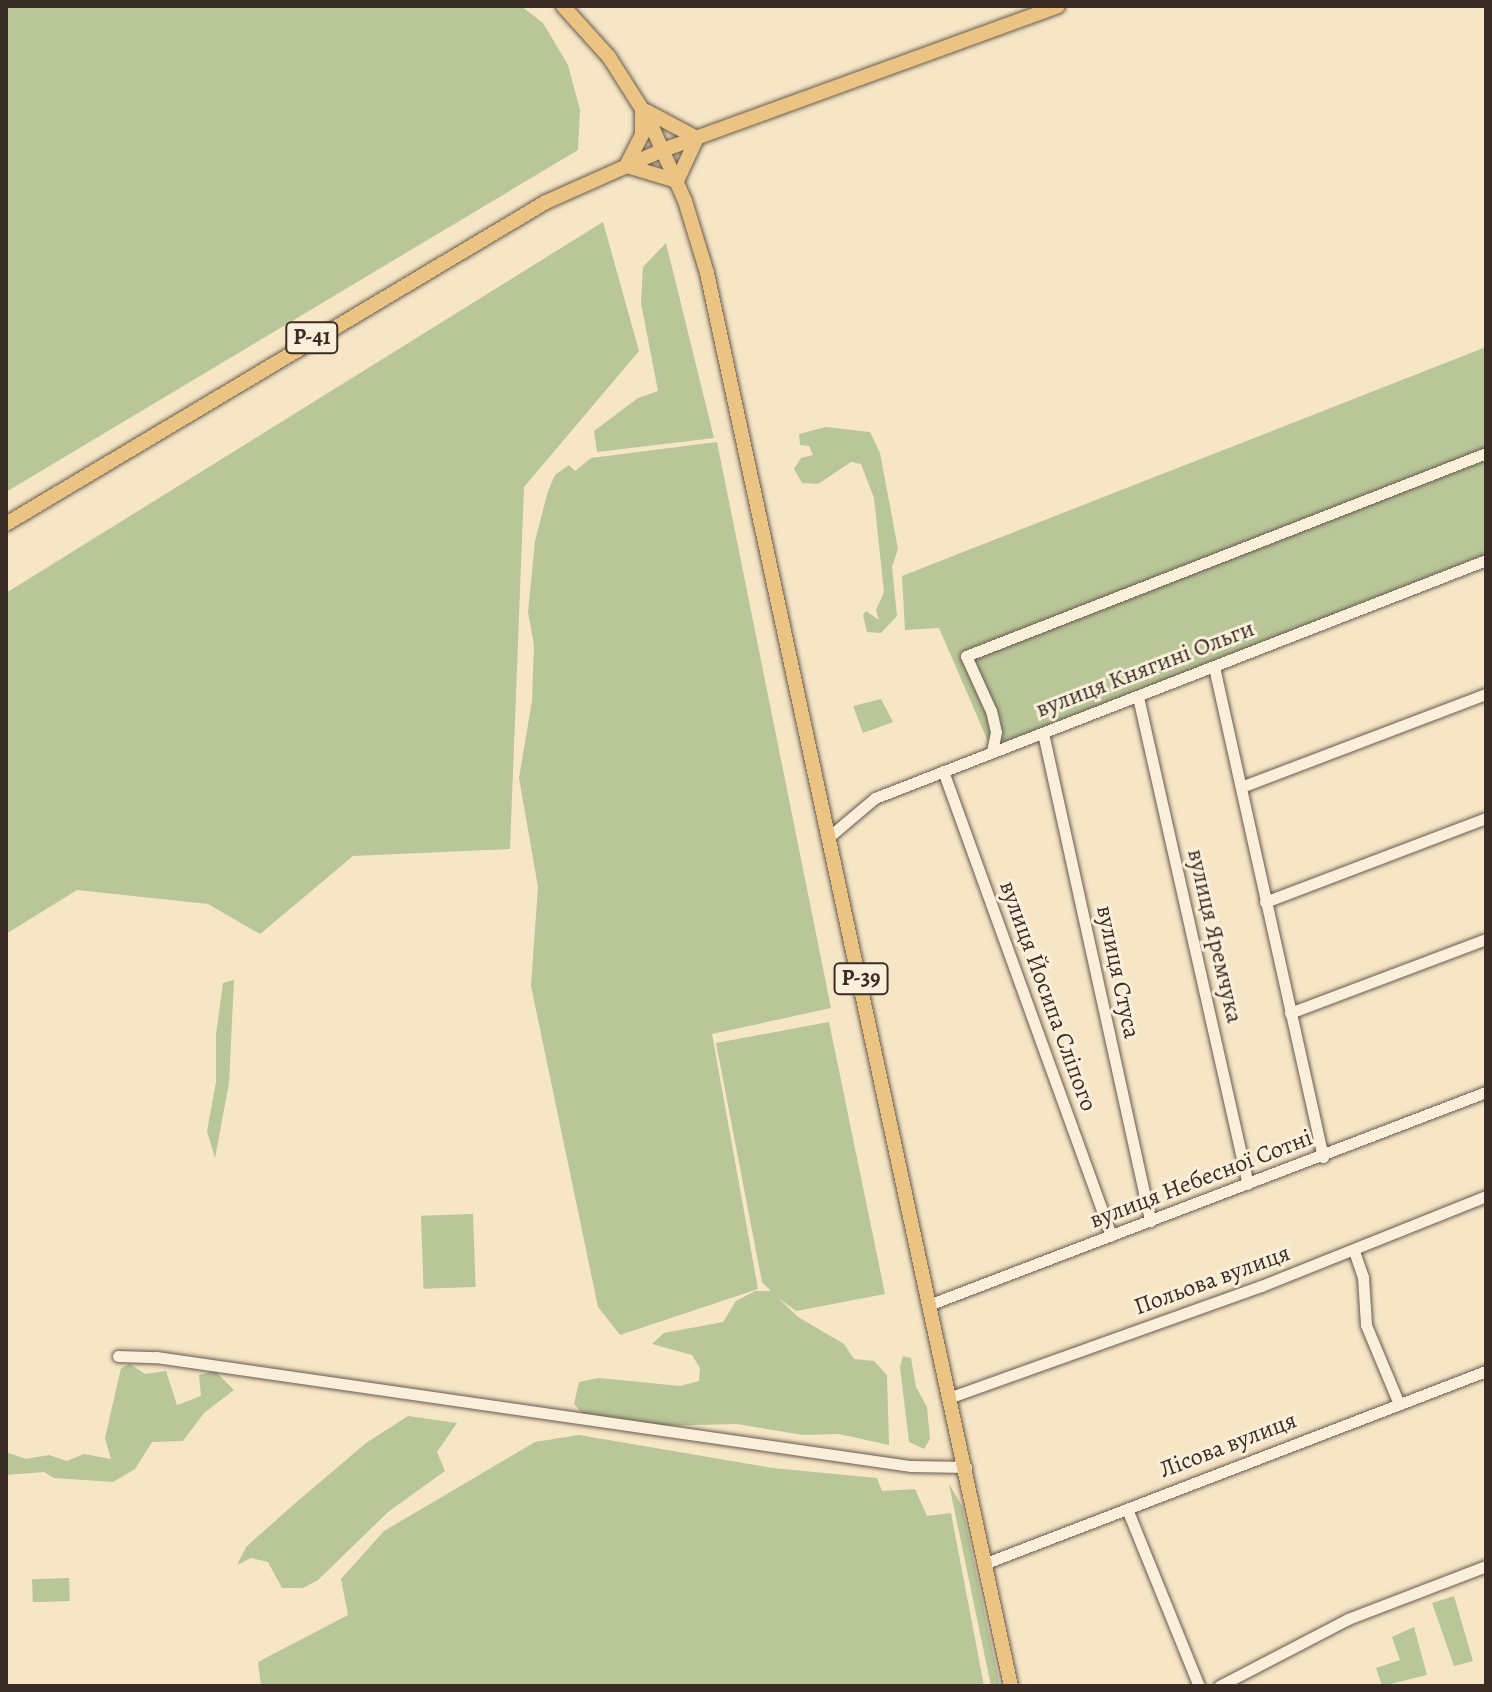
<!DOCTYPE html>
<html>
<head>
<meta charset="utf-8">
<style>
	body { margin:0 }
	#map { position:relative; width:1492px; height:1692px; overflow:hidden; background:#f6e6c6; font-family:Alegreya,serif }
	div>[style] { position:absolute }
	.green>* { inset:0; background:#b8c698; transform-origin:0 0 }
	.roads { filter:drop-shadow(0 0 2px #685a4d) drop-shadow(0 0 2px #685a4d) }
	.minor>* { height:11px; margin:-5.5px; padding:0 5.5px; transform-origin:5.5px; border-radius:5.5px; background:#f9efda }
	.major>* { height:14px; margin:-7px; padding:0 7px; transform-origin:7px; border-radius:7px; background:#ebc383 }
	span { translate:-50% -50%; white-space:nowrap; text-align:center; line-height:1.15; -webkit-text-stroke:6px #f9efda; paint-order:stroke }
	.shield-label span { padding:2px 6px; background:#f9efda; border:2px solid; border-radius:6px; -webkit-text-stroke-width:0 }
	.shield-label { font-size:22px; color:#392c25; font-weight:700 }
	.street-label { font-size:24px; color:#392c25 }
	.frame { position:absolute; inset:0; border:8px solid #392c25; pointer-events:none }
</style>
</head>
<body>
<div id="map">
	<div class="green">
		<i style="clip-path:polygon(6px 6px,521px 6px,543px 23px,568px 65px,580px 110px,578px 150px,6px 492px)"></i>
		<i style="clip-path:polygon(603px 222px,639px 351px,524px 487px,510px 849px,353px 856px,260px 934px,208px 904px,77px 890px,6px 934px,6px 593px)"></i>
		<i style="clip-path:polygon(666px 243px,714px 438px,597px 452px,594px 431px,638px 398px,658px 391px,641px 303px,643px 267px)"></i>
		<i style="clip-path:polygon(1486px 347px,1486px 554px,1000px 747px,990px 746px,939px 628px,905px 630px,902px 576px)"></i>
		<i style="clip-path:polygon(826px 427px,870px 432px,880px 453px,898px 549px,892px 567px,897px 616px,881px 633px,867px 632px,863px 615px,866px 611px,879px 620px,876px 610px,884px 592px,874px 498px,861px 464px,851px 462px,818px 484px,802px 483px,794px 469px,801px 458px,813px 455px,809px 446px,800px 445px,799px 434px)"></i>
		<i style="clip-path:polygon(717px 442px,831px 1008px,712px 1034px,758px 1289px,620px 1335px,598px 1307px,531px 986px,538px 887px,519px 778px,532px 701px,534px 645px,528px 612px,535px 541px,548px 491px,555px 475px,569px 465px,575px 471px,591px 458px)"></i>
		<i style="clip-path:polygon(881px 699px,893px 722px,863px 733px,853px 706px)"></i>
		<i style="clip-path:polygon(234px 980px,229px 1083px,215px 1158px,207px 1131px,216px 1082px,216px 1035px,223px 983px)"></i>
		<i style="clip-path:polygon(829px 1022px,885px 1294px,796px 1311px,777px 1297px,798px 1317px,844px 1344px,854px 1359px,874px 1361px,887px 1375px,889px 1445px,839px 1434px,803px 1435px,737px 1424px,656px 1426px,584px 1415px,574px 1404px,579px 1382px,599px 1378px,680px 1386px,699px 1381px,700px 1368px,692px 1355px,652px 1344px,664px 1333px,723px 1322px,736px 1301px,755px 1291px,771px 1291px,762px 1282px,716px 1043px)"></i>
		<i style="left:473px;top:1214px;width:73px;height:52px;rotate:88deg"></i>
		<i style="clip-path:polygon(903px 1356px,911px 1358px,916px 1387px,927px 1407px,930px 1439px,924px 1449px,909px 1442px,900px 1367px)"></i>
		<i style="clip-path:polygon(130px 1364px,145px 1374px,166px 1371px,177px 1405px,201px 1396px,199px 1375px,215px 1371px,234px 1390px,204px 1413px,183px 1441px,152px 1442px,135px 1469px,113px 1482px,54px 1478px,44px 1472px,6px 1475px,6px 1452px,26px 1459px,49px 1455px,67px 1461px,84px 1454px,111px 1459px,105px 1438px,121px 1368px)"></i>
		<i style="clip-path:polygon(408px 1416px,457px 1423px,437px 1452px,445px 1471px,388px 1512px,318px 1580px,303px 1588px,282px 1588px,268px 1562px,251px 1558px,237px 1565px,246px 1547px,292px 1506px,366px 1443px)"></i>
		<i style="clip-path:polygon(579px 1435px,773px 1468px,877px 1478px,882px 1491px,915px 1489px,927px 1516px,951px 1513px,984px 1686px,261px 1686px,258px 1662px,348px 1615px,341px 1579px,384px 1531px,535px 1442px)"></i>
		<i style="clip-path:polygon(949px 1484px,962px 1506px,1000px 1686px,991px 1686px)"></i>
		<i style="left:69px;top:1578px;width:23px;height:37px;rotate:88deg"></i>
		<i style="clip-path:polygon(1454px 1596px,1473px 1661px,1454px 1666px,1432px 1603px)"></i>
		<i style="clip-path:polygon(1414px 1627px,1427px 1675px,1382px 1686px,1376px 1668px,1400px 1660px,1392px 1637px)"></i>
	</div>
	<div class="roads">
		<div class="minor">
			<i style="left:1214px;top:667px;width:502px;rotate:77.46deg"></i>
			<i style="left:1138px;top:697px;width:499px;rotate:77.3deg"></i>
			<i style="left:1043px;top:733px;width:500px;rotate:77.6deg"></i>
			<i style="left:992px;top:752px;width:20px;rotate:-79deg"></i>
			<i style="left:996px;top:732px;width:22px;rotate:-103deg"></i>
			<i style="left:991px;top:711px;width:60px;rotate:-114.4deg"></i>
			<i style="left:966px;top:656px;width:558px;rotate:-21.32deg"></i>
			<i style="left:943px;top:771px;width:494px;rotate:70.1deg"></i>
			<i style="left:1241px;top:787px;width:262px;rotate:-20.8deg"></i>
			<i style="left:830px;top:836px;width:59px;rotate:-40.2deg"></i>
			<i style="left:875px;top:798px;width:656px;rotate:-21.28deg"></i>
			<i style="left:1265px;top:902px;width:236px;rotate:-20.8deg"></i>
			<i style="left:1290px;top:1013px;width:210px;rotate:-20.7deg"></i>
			<i style="left:1354px;top:1251px;width:28px;rotate:71deg"></i>
			<i style="left:1363px;top:1277px;width:48px;rotate:86.4deg"></i>
			<i style="left:1366px;top:1325px;width:86px;rotate:67.3deg"></i>
			<i style="left:931px;top:1304px;width:594px;rotate:-20.91deg"></i>
			<i style="left:118px;top:1356px;width:38px;rotate:2deg"></i>
			<i style="left:156px;top:1357px;width:763px;rotate:8.22deg"></i>
			<i style="left:911px;top:1466px;width:55px;rotate:1deg"></i>
			<i style="left:951px;top:1397px;width:329px;rotate:-19.7deg"></i>
			<i style="left:1261px;top:1286px;width:242px;rotate:-21.8deg"></i>
			<i style="left:1127px;top:1509px;width:191px;rotate:67.9deg"></i>
			<i style="left:986px;top:1563px;width:536px;rotate:-21.01deg"></i>
			<i style="left:1219px;top:1686px;width:145px;rotate:-27.4deg"></i>
			<i style="left:1348px;top:1619px;width:148px;rotate:-21deg"></i>
		</div>
		<div class="major">
			<i style="left:563px;top:6px;width:69px;rotate:48deg"></i>
			<i style="left:609px;top:57px;width:75px;rotate:57.6deg"></i>
			<i style="left:649px;top:120px;width:89px;rotate:66deg"></i>
			<i style="left:685px;top:201px;width:75px;rotate:73deg"></i>
			<i style="left:707px;top:273px;width:1445px;rotate:77.86deg"></i>
			<i style="left:646px;top:111px;width:58px;rotate:27.9deg"></i>
			<i style="left:626px;top:166px;width:35px;rotate:-63deg"></i>
			<i style="left:642px;top:135px;width:25px;rotate:-90deg"></i>
			<i style="left:627px;top:166px;width:52px;rotate:16.7deg"></i>
			<i style="left:677px;top:181px;width:47px;rotate:-65.1deg"></i>
			<i style="left:6px;top:524px;width:629px;rotate:-30.81deg"></i>
			<i style="left:546px;top:202px;width:128px;rotate:-24deg"></i>
			<i style="left:663px;top:150px;width:420px;rotate:-20deg"></i>
		</div>
	</div>
	<div class="shield-label">
		<span style="left:312px;top:338px">Р-41</span>
		<span style="left:861px;top:979px">Р-39</span>
	</div>
	<div class="street-label">
		<span style="left:1145px;top:669px;rotate:-21deg">вулиця Княгині Ольги</span>
		<span style="left:1215px;top:936px;rotate:77deg">вулиця Яремчука</span>
		<span style="left:1118px;top:972px;rotate:78deg">вулиця Стуса</span>
		<span style="left:1048px;top:996px;rotate:70deg">вулиця Йосипа Сліпого</span>
		<span style="left:1201px;top:1179px;rotate:-21deg">вулиця Небесної Сотні</span>
		<span style="left:1212px;top:1280px;rotate:-20deg">Польова вулиця</span>
		<span style="left:1228px;top:1445px;rotate:-21deg">Лісова вулиця</span>
	</div>
	<div class="frame"></div>
</div>
</body>
</html>
